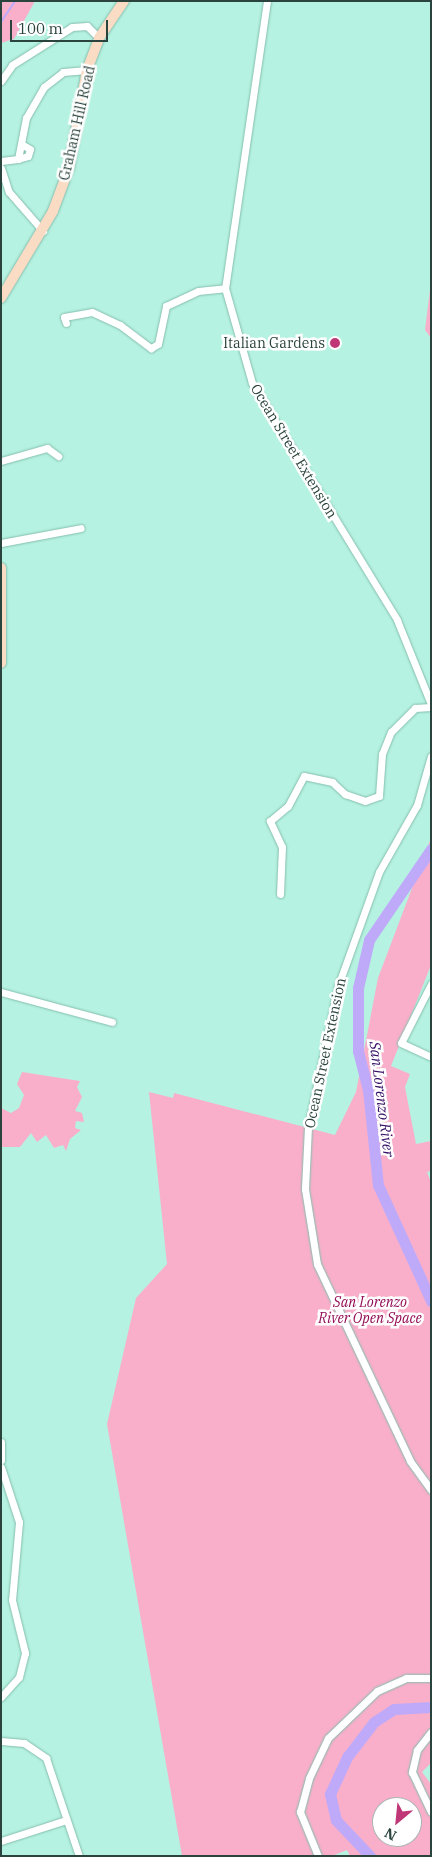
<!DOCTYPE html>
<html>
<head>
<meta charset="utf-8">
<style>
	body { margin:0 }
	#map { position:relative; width:432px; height:1857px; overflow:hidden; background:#b6f2e1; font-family:"IBM Plex Serif",serif }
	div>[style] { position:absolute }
	.green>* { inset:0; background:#f9afca }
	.stream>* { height:2px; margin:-1px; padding:0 1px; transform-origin:1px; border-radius:1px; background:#bfaafa }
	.river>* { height:11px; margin:-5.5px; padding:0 5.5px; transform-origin:5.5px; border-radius:5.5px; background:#bfaafa }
	.roads { filter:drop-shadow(0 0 1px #85beaf) drop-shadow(0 0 1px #85beaf) }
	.street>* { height:7px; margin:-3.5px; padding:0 3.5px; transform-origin:3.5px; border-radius:3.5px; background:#fff }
	.secondary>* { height:10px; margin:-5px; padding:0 5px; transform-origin:5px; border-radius:5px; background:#fadcc5 }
	.dots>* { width:14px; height:14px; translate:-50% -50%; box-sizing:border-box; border:2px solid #fff; border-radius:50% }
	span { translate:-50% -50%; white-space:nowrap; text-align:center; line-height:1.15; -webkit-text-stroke:5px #fff; paint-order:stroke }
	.street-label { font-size:14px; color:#2a433c }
	.poi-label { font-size:14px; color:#2a433c }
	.right { translate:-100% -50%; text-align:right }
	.park-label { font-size:14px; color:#930b55; font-style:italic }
	.water-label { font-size:15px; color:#340e65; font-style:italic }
	.frame { position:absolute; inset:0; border:2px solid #2a433c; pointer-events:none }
	.north { position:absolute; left:372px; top:1797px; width:50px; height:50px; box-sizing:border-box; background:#fff; border:1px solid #aab4b1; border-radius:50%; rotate:208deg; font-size:14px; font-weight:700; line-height:20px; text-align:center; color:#2a433c }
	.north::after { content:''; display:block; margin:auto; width:18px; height:22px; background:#bf3777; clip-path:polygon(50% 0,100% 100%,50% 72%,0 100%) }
	.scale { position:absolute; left:10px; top:20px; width:98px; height:22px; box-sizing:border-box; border:2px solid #2a433c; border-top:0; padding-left:6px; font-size:15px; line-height:18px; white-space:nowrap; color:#2a433c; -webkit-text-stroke:4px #fff; paint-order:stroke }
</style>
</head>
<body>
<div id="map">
	<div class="green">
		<i style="clip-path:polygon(1px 1px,35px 1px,14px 39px,1px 43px)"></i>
		<i style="clip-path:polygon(431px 282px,431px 338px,425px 330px)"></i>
		<i style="clip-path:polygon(evenodd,431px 838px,431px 965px,391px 1066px,410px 1074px,405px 1087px,416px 1144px,431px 1141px,431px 1171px,427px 1172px,431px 1182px,431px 1750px,430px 1764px,422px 1772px,431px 1784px,431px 1856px,350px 1856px,347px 1850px,332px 1856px,182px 1856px,107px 1424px,136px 1298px,167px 1264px,149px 1092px,173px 1098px,174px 1093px,335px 1135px,356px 1092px,378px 978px,431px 838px,382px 1807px,412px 1807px,412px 1837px,382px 1837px,382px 1807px)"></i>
		<i style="clip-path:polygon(22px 1072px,80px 1081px,77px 1087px,82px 1097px,75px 1111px,82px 1113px,84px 1122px,76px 1121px,75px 1128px,81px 1130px,70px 1139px,66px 1151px,63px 1145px,54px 1148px,46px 1135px,37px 1142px,31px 1133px,20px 1147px,1px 1147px,1px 1108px,11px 1113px,19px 1108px,24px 1095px,17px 1084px)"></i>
	</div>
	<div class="stream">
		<i style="left:1px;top:22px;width:25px;rotate:-56deg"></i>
	</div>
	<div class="river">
		<i style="left:431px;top:849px;width:110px;rotate:124.3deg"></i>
		<i style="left:369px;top:940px;width:49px;rotate:102.9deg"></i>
		<i style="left:358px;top:988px;width:63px;rotate:90deg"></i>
		<i style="left:358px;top:1051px;width:40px;rotate:75.6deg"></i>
		<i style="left:368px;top:1090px;width:96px;rotate:84deg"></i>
		<i style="left:378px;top:1185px;width:128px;rotate:65.4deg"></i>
		<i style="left:370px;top:1856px;width:50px;rotate:-133.4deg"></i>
		<i style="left:336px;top:1820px;width:27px;rotate:-103deg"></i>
		<i style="left:330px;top:1794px;width:41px;rotate:-65.3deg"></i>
		<i style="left:347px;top:1757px;width:44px;rotate:-52.4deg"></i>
		<i style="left:374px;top:1722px;width:24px;rotate:-33deg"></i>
		<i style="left:394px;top:1709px;width:37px;rotate:-3deg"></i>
	</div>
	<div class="roads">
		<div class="street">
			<i style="left:267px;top:1px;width:290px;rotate:98.3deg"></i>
			<i style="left:225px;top:288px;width:99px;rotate:74.1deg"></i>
			<i style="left:252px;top:383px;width:278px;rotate:58.5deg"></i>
			<i style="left:397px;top:620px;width:91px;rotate:68deg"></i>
			<i style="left:1px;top:81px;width:19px;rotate:-55deg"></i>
			<i style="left:12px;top:65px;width:71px;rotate:-32.3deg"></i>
			<i style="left:72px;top:27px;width:15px;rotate:-4deg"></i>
			<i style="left:87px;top:26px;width:17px;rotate:45deg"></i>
			<i style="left:18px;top:159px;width:10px;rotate:-17deg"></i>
			<i style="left:28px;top:156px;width:7px;rotate:-74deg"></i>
			<i style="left:30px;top:149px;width:10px;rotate:-151deg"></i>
			<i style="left:1px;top:161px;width:17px;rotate:-7deg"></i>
			<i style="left:18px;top:159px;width:42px;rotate:-79deg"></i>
			<i style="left:26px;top:118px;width:36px;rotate:-60deg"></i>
			<i style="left:44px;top:87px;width:24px;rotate:-38deg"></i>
			<i style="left:63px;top:72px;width:24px;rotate:-5deg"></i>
			<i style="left:1px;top:168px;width:25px;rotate:72deg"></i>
			<i style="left:9px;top:192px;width:52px;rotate:48.9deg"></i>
			<i style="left:66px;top:323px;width:6px;rotate:-108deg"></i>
			<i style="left:64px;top:317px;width:28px;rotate:-10deg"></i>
			<i style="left:92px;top:312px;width:31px;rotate:25deg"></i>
			<i style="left:120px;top:325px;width:39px;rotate:37deg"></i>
			<i style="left:151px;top:348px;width:8px;rotate:-30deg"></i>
			<i style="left:158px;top:344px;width:39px;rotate:-78deg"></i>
			<i style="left:166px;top:306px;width:35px;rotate:-25deg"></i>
			<i style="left:198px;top:291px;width:27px;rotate:-6deg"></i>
			<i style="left:1px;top:461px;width:48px;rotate:-15.8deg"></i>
			<i style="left:47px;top:448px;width:14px;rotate:36deg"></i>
			<i style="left:1px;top:543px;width:81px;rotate:-10.6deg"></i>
			<i style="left:431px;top:756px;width:51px;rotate:105.9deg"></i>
			<i style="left:417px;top:805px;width:77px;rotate:119.6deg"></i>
			<i style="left:379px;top:872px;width:121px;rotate:109.8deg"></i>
			<i style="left:338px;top:986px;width:144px;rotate:102deg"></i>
			<i style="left:308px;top:1127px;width:62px;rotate:92.8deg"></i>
			<i style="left:305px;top:1189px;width:76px;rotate:80.9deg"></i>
			<i style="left:317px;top:1264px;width:218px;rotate:64.7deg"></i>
			<i style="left:410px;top:1461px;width:36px;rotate:54deg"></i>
			<i style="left:280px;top:894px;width:47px;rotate:-87.6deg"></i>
			<i style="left:282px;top:847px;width:29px;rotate:-115deg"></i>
			<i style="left:270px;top:821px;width:23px;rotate:-40deg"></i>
			<i style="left:288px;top:806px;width:34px;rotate:-62deg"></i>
			<i style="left:304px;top:776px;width:29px;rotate:12deg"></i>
			<i style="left:332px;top:782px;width:18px;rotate:43deg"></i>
			<i style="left:345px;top:794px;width:21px;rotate:19deg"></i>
			<i style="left:365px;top:801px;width:15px;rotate:-20deg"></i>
			<i style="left:379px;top:796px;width:42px;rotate:-85.9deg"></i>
			<i style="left:382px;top:754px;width:24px;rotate:-68deg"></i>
			<i style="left:391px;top:732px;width:34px;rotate:-45deg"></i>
			<i style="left:415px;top:708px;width:16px;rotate:-4deg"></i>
			<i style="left:431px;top:984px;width:66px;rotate:117deg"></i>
			<i style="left:401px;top:1043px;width:33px;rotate:25deg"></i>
			<i style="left:1px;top:992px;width:115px;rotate:15.1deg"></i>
			<i style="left:1px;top:1442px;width:18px;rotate:90deg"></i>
			<i style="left:1px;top:1467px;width:58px;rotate:71.9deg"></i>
			<i style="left:19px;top:1522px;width:78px;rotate:95.1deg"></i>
			<i style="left:12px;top:1600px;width:55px;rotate:76.2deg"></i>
			<i style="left:25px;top:1653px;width:25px;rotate:104deg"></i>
			<i style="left:19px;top:1677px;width:27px;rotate:132deg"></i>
			<i style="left:431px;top:1732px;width:23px;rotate:128deg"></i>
			<i style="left:417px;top:1750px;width:23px;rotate:103deg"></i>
			<i style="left:412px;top:1772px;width:44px;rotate:64.6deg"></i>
			<i style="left:1px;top:1741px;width:23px;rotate:5deg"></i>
			<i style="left:24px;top:1743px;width:27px;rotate:34deg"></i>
			<i style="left:46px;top:1758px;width:103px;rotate:71.4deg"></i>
			<i style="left:1px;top:1841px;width:68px;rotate:-17.9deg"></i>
			<i style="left:318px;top:1856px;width:48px;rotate:-112.2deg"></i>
			<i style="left:300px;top:1812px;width:35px;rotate:-75deg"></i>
			<i style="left:309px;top:1778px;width:44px;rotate:-64.6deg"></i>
			<i style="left:328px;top:1738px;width:68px;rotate:-43.8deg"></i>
			<i style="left:377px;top:1691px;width:32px;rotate:-24deg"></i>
			<i style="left:406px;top:1678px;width:25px"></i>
		</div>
		<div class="secondary">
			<i style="left:1px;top:298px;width:101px;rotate:-59.1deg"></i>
			<i style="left:53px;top:211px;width:46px;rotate:-69.6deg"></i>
			<i style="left:69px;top:168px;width:100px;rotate:-79.6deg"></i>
			<i style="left:87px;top:70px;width:34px;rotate:-69deg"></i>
			<i style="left:99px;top:38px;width:45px;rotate:-56deg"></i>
			<i style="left:1px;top:568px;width:95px;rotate:90deg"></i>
		</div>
	</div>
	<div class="dots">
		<i style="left:335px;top:343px;background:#bf3777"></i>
	</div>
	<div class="street-label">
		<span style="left:77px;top:123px;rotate:-77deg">Graham Hill Road</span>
		<span style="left:294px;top:451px;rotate:59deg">Ocean Street Extension</span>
		<span style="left:325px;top:1053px;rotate:-78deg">Ocean Street Extension</span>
	</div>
	<div class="poi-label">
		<span class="right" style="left:325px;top:343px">Italian Gardens</span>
	</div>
	<div class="park-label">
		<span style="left:370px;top:1310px">San Lorenzo<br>River Open Space</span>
	</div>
	<div class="water-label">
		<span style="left:382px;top:1099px;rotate:83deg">San Lorenzo River</span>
	</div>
	<div class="frame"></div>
	<div class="north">N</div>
	<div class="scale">100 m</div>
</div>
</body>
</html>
